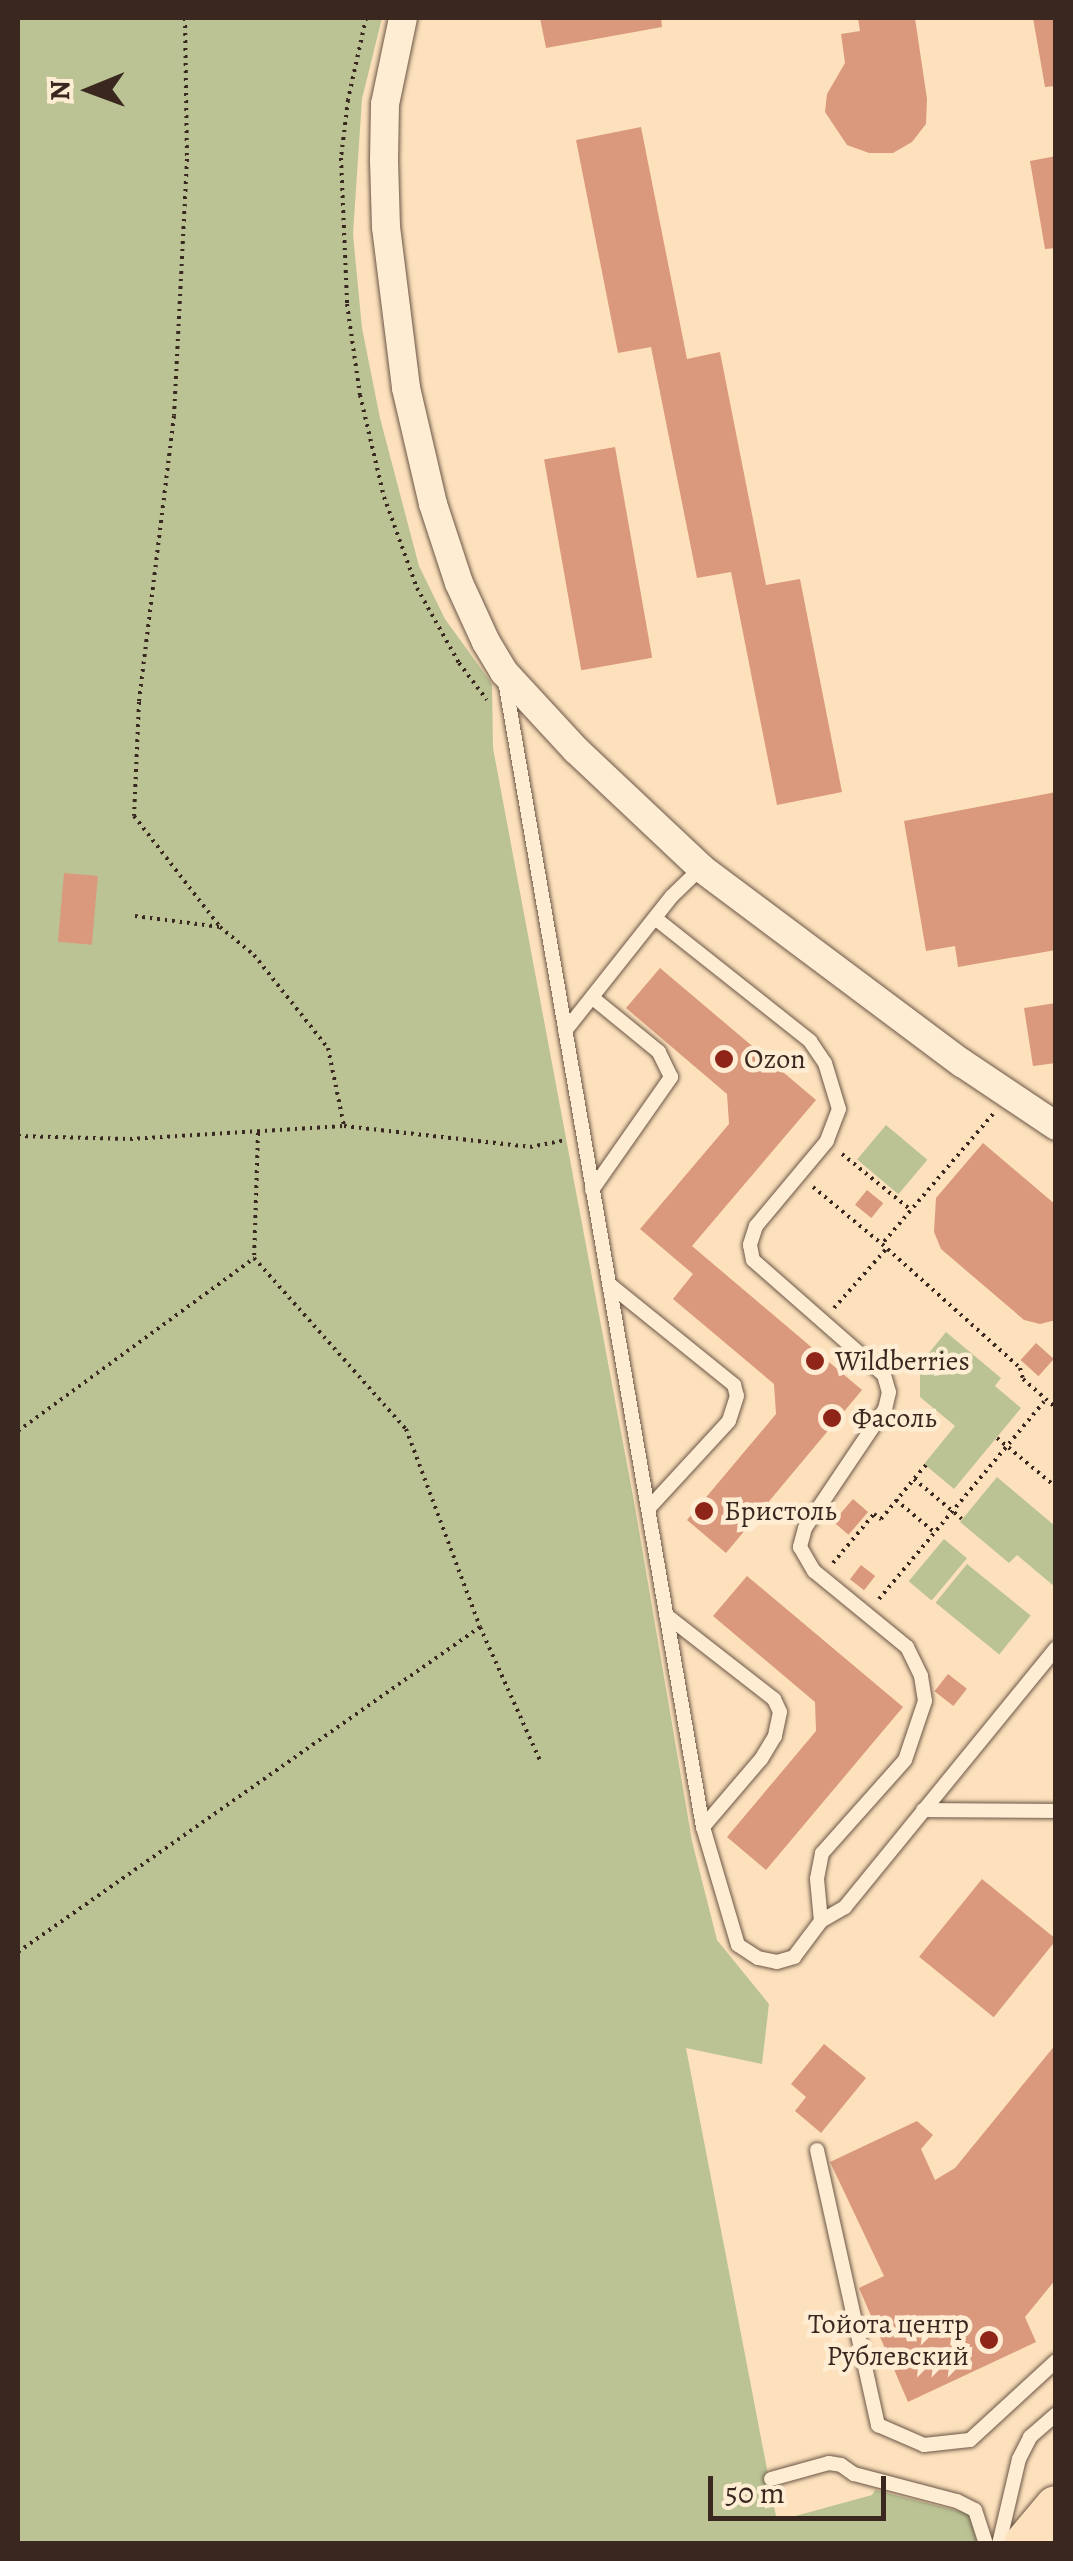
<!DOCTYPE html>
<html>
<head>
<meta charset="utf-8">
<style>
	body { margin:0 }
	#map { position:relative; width:1073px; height:2561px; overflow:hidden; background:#fde1bc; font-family:Alegreya,serif }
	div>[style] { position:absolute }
	.green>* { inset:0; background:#bbc394; transform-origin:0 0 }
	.building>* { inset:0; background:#da997c; transform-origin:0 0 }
	.path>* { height:4px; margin-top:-2px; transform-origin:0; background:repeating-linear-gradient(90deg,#3a2820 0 2.5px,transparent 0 7.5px) }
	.roads { filter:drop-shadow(0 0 2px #6b5647) drop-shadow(0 0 2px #6b5647) }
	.service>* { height:14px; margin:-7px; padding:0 7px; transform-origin:7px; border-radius:7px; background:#feecd3 }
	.minor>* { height:28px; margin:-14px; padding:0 14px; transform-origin:14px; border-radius:14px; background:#feecd3 }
	.primary>* { height:42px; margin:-21px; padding:0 21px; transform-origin:21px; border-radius:21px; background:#fde1bc }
	.dots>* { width:28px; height:28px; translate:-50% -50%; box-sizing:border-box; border:5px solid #feecd3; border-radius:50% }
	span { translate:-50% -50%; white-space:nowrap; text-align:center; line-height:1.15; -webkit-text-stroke:9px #feecd3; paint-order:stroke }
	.poi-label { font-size:28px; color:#3a2820 }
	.left { translate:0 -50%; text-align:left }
	.right { translate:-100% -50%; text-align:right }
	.frame { position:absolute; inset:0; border:20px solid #3a2820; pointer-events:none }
	.north { position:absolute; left:40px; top:40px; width:100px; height:100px; -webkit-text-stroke:8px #feecd3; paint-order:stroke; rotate:269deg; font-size:28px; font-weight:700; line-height:40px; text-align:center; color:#3a2820 }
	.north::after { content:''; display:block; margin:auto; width:35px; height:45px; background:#3a2820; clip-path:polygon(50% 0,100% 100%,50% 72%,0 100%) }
	.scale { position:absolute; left:708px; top:2476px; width:178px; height:45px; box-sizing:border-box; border:5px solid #3a2820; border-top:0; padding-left:12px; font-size:30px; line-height:35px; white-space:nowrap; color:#3a2820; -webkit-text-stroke:8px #feecd3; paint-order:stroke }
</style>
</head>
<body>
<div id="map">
	<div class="green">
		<i style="clip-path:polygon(18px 18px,382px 18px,362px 99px,353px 234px,362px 328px,380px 418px,419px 566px,445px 619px,492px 684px,493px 748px,635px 1507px,692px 1841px,717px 1940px,769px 2004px,762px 2064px,686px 2048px,777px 2521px,872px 2495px,875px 2490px,970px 2514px,977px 2543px,18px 2543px)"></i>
		<i style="left:886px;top:1125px;width:54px;height:45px;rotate:40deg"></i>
		<i style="clip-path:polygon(946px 1332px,1001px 1378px,995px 1386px,1021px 1408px,954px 1489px,924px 1464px,955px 1426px,920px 1397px,920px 1364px)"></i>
		<i style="clip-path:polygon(997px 1477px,1055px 1526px,1055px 1587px,1017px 1555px,1009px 1563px,960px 1522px)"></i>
		<i style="left:944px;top:1539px;width:30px;height:55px;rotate:40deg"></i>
		<i style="left:967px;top:1564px;width:82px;height:50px;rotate:39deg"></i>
	</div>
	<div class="building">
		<i style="clip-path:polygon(540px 18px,661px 18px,662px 27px,546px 48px)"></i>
		<i style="clip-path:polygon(858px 18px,915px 18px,927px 99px,926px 124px,912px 142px,893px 153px,869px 153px,847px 145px,825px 112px,827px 94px,845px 63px,841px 34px,860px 31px)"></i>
		<i style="clip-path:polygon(1033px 18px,1056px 18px,1056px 86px,1045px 87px)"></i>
		<i style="clip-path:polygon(641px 127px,687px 359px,720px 352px,766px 585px,800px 579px,842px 792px,777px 805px,731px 572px,697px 578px,651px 347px,618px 353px,576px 140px)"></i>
		<i style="clip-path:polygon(1056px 156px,1056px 248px,1045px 249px,1030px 161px)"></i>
		<i style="left:615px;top:447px;width:214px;height:72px;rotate:80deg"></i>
		<i style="clip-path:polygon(1056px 792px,1056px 950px,958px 967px,955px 946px,926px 951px,904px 821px)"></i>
		<i style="left:64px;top:873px;width:34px;height:69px;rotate:5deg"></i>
		<i style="clip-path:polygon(660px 968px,816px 1100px,692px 1246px,862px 1390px,726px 1553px,687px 1520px,776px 1414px,774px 1384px,673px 1299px,693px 1274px,640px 1229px,729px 1124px,727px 1094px,626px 1008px)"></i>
		<i style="clip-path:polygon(1056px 1003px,1056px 1063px,1033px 1066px,1024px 1008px)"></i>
		<i style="clip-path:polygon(983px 1143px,1056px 1205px,1056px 1320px,1040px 1324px,1024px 1320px,941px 1249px,934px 1232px,936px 1198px)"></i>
		<i style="left:867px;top:1190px;width:21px;height:19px;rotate:39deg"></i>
		<i style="left:1036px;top:1343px;width:24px;height:23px;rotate:42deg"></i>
		<i style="left:853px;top:1499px;width:20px;height:30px;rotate:41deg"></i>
		<i style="left:861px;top:1565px;width:18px;height:18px;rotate:38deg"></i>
		<i style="clip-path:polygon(747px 1576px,903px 1707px,766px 1870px,727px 1837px,816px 1731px,815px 1702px,713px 1616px)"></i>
		<i style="left:948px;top:1674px;width:24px;height:22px;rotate:38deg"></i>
		<i style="left:982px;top:1879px;width:96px;height:100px;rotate:39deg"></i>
		<i style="clip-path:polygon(824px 2044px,866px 2078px,821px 2133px,795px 2111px,806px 2097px,791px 2084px)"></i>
		<i style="clip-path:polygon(1056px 2044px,1056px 2279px,1025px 2317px,1036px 2342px,908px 2402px,859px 2288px,884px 2276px,830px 2162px,917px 2121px,933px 2135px,921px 2149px,935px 2180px,955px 2168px)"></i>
	</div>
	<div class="path">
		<i style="left:185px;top:18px;width:141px;rotate:89.2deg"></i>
		<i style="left:187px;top:159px;width:257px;rotate:92.9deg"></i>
		<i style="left:174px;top:416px;width:288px;rotate:97deg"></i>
		<i style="left:139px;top:702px;width:114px;rotate:92.5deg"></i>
		<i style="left:134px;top:816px;width:140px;rotate:52.2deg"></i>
		<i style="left:220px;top:927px;width:44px;rotate:39.5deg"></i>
		<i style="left:254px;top:955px;width:119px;rotate:51.5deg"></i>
		<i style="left:328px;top:1048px;width:80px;rotate:78.4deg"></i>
		<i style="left:366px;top:18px;width:84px;rotate:102.4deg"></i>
		<i style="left:348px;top:100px;width:58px;rotate:96.9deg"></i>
		<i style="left:341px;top:158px;width:146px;rotate:87.6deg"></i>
		<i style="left:347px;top:304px;width:92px;rotate:81.9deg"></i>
		<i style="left:360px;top:395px;width:105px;rotate:76.8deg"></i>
		<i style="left:384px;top:497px;width:97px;rotate:70.1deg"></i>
		<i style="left:417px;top:588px;width:86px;rotate:60.8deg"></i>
		<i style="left:459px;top:663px;width:46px;rotate:52.9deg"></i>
		<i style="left:135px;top:916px;width:86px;rotate:7.4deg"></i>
		<i style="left:993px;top:1114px;width:171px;rotate:130.5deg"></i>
		<i style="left:882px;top:1244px;width:186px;rotate:41.9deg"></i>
		<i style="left:1020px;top:1368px;width:11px;rotate:75deg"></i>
		<i style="left:1023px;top:1379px;width:44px;rotate:41.3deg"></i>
		<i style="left:258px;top:1133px;width:125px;rotate:91.8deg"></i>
		<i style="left:254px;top:1258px;width:229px;rotate:48.4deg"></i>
		<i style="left:406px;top:1429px;width:211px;rotate:69.5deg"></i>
		<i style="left:480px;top:1627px;width:149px;rotate:65.8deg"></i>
		<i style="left:18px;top:1136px;width:112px;rotate:1.5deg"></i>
		<i style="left:130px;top:1139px;width:214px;rotate:-3.5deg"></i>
		<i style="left:344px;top:1126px;width:187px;rotate:6.4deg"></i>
		<i style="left:530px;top:1147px;width:36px;rotate:-11deg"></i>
		<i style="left:842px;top:1154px;width:89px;rotate:39.1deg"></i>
		<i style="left:813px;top:1187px;width:89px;rotate:39.6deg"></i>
		<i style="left:834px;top:1308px;width:80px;rotate:-48.5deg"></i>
		<i style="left:18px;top:1431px;width:293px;rotate:-36.2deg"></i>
		<i style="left:997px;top:1438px;width:77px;rotate:39.7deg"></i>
		<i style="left:926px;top:1465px;width:18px;rotate:131deg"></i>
		<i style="left:914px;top:1479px;width:62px;rotate:39.8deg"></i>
		<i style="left:896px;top:1500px;width:50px;rotate:40.1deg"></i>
		<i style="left:1054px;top:1525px;width:2px;rotate:-27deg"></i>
		<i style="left:833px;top:1563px;width:64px;rotate:-50.1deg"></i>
		<i style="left:874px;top:1514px;width:9px;rotate:36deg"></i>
		<i style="left:881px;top:1519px;width:52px;rotate:-50.5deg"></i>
		<i style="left:879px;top:1599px;width:261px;rotate:-50.1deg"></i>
		<i style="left:18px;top:1952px;width:565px;rotate:-35.12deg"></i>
	</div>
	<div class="roads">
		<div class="service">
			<i style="left:505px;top:681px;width:1163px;rotate:80.2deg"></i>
			<i style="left:703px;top:1827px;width:123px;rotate:73.5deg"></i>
			<i style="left:738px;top:1945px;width:24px;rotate:33deg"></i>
			<i style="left:758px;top:1958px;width:19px;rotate:12deg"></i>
			<i style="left:777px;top:1962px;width:18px;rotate:-16deg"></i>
			<i style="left:794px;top:1957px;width:45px;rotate:-53.1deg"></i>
			<i style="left:821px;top:1921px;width:28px;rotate:-30deg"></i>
			<i style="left:845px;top:1907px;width:334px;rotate:-50.8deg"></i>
			<i style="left:655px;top:918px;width:198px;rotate:38.4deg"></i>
			<i style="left:810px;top:1041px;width:27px;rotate:56deg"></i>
			<i style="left:825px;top:1063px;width:48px;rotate:73.1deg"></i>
			<i style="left:839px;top:1109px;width:34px;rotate:111deg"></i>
			<i style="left:827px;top:1141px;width:111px;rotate:129.9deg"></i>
			<i style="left:756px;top:1226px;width:20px;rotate:108deg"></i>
			<i style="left:750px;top:1245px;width:15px;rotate:79deg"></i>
			<i style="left:753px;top:1260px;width:174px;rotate:41.3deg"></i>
			<i style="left:884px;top:1375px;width:18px;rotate:74deg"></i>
			<i style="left:889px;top:1392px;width:17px;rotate:103deg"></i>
			<i style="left:885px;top:1409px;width:143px;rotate:123.9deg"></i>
			<i style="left:805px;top:1528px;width:20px;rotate:105deg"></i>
			<i style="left:800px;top:1547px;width:28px;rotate:60deg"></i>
			<i style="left:814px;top:1571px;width:120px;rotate:39.3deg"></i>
			<i style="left:907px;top:1647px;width:32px;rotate:64deg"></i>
			<i style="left:921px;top:1676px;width:25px;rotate:81deg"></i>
			<i style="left:925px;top:1701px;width:62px;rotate:108.7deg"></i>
			<i style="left:905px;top:1760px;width:125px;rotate:131.7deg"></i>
			<i style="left:822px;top:1853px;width:26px;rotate:101deg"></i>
			<i style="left:817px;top:1879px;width:42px;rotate:84.6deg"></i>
			<i style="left:565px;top:1031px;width:172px;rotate:-51.6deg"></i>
			<i style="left:672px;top:896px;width:40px;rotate:-44deg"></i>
			<i style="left:592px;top:1190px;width:138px;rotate:-55deg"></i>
			<i style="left:671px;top:1077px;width:28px;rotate:-116deg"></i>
			<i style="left:659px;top:1052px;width:84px;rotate:-140.8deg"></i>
			<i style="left:609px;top:1284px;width:161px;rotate:38.9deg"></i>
			<i style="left:734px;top:1385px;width:11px;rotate:75deg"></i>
			<i style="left:737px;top:1396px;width:26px;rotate:108deg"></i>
			<i style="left:729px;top:1421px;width:118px;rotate:132.6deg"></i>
			<i style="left:666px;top:1615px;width:137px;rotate:37.9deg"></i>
			<i style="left:774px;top:1699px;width:14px;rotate:65deg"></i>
			<i style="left:780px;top:1712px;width:25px;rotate:102deg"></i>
			<i style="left:775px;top:1736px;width:27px;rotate:121deg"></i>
			<i style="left:761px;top:1759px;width:89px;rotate:130.5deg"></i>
			<i style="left:923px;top:1810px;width:133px;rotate:0.4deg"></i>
			<i style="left:817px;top:2150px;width:282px;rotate:77.5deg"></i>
			<i style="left:878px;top:2425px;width:50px;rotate:23.5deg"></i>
			<i style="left:924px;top:2445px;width:46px;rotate:-6.2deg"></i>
			<i style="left:970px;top:2440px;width:117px;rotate:-42.6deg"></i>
			<i style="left:771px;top:2479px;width:60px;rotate:-15.4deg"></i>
			<i style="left:829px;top:2463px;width:12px;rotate:9deg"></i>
			<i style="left:841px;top:2465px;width:16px;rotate:35deg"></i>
			<i style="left:854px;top:2474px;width:106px;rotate:14.7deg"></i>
			<i style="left:957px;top:2501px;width:20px;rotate:27deg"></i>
			<i style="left:975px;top:2510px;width:36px;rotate:72deg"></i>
			<i style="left:999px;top:2544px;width:87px;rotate:-76.8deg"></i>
			<i style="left:1019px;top:2459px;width:25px;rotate:-63deg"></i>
			<i style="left:1030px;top:2437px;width:35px;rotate:-41deg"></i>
		</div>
		<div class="minor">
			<i style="left:403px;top:18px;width:88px;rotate:101.8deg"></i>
			<i style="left:385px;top:104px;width:56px;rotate:91deg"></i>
			<i style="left:384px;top:160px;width:67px;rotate:88.3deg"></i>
			<i style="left:386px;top:227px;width:162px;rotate:82.9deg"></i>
			<i style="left:406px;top:388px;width:119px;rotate:76.9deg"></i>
			<i style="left:433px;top:504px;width:83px;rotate:71.8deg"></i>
			<i style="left:459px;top:583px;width:65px;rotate:65.4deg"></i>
			<i style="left:486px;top:642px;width:35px;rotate:59deg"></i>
			<i style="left:504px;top:672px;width:106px;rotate:47.3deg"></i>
			<i style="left:576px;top:750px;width:172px;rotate:43.3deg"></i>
			<i style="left:701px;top:868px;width:326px;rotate:36.8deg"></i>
			<i style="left:962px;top:1063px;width:113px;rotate:33.8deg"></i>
		</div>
		<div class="primary">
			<i style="left:1025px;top:2544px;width:48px;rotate:-50deg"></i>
		</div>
	</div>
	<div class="dots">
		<i style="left:724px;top:1059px;background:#8f2418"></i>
		<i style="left:815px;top:1361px;background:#8f2418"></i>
		<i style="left:832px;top:1418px;background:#8f2418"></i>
		<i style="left:704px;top:1511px;background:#8f2418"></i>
		<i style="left:989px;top:2340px;background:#8f2418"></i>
	</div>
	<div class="poi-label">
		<span class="left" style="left:744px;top:1059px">Ozon</span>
		<span class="left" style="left:835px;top:1361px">Wildberries</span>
		<span class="left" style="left:852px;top:1418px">Фасоль</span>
		<span class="left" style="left:724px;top:1511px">Бристоль</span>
		<span class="right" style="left:969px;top:2340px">Тойота центр<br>Рублевский</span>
	</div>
	<div class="frame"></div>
	<div class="north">N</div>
	<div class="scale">50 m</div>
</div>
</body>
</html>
